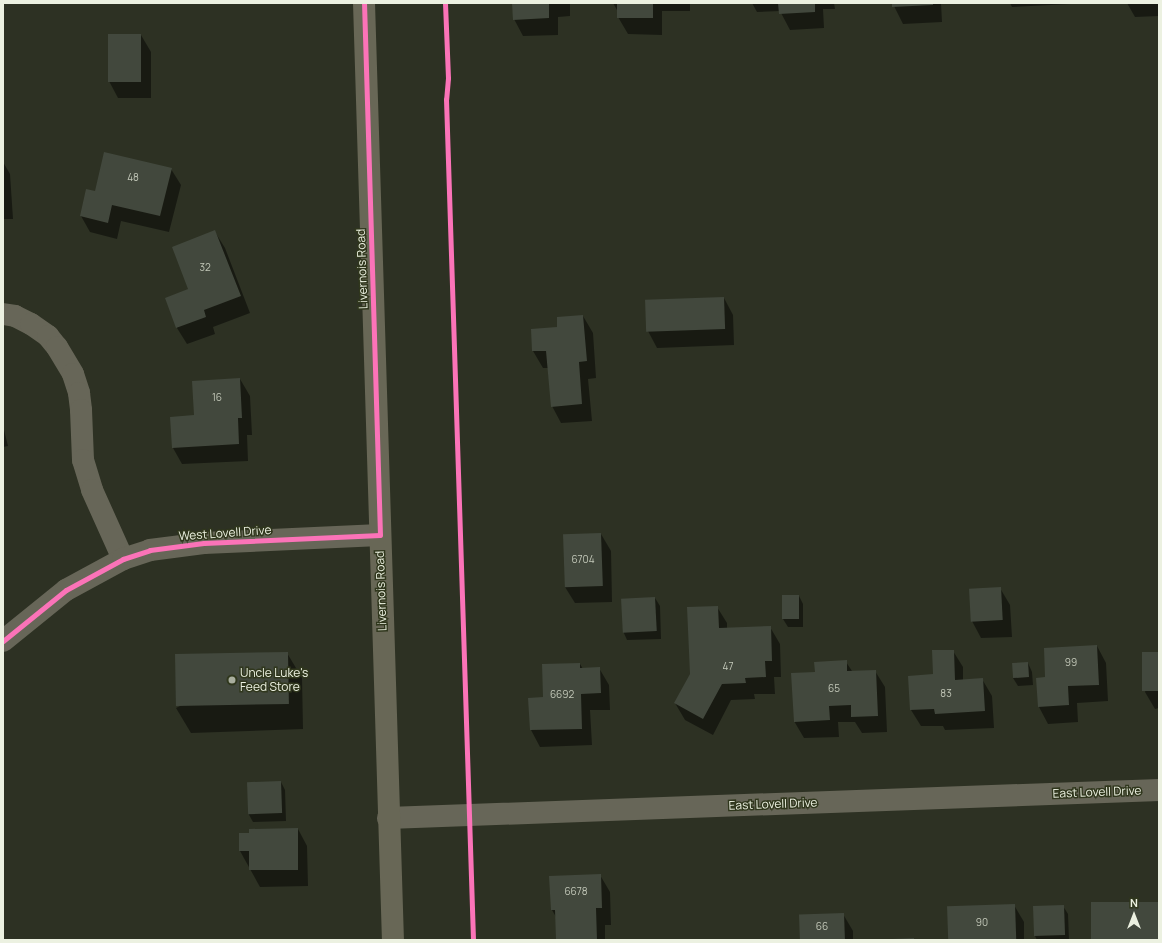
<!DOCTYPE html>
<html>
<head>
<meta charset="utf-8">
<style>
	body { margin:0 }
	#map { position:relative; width:1162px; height:943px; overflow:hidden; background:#2d3123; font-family:Manrope,sans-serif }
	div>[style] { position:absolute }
	.shadow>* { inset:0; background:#0007 }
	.building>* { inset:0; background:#42483d; transform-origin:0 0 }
	.street>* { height:22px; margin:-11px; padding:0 11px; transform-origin:11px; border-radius:11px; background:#676658 }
	.secondary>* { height:22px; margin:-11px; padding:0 11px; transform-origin:11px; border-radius:11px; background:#686756 }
	.cycleway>* { height:5px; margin:-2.5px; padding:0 2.5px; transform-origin:2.5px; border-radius:2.5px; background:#fb73b8 }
	.dots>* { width:11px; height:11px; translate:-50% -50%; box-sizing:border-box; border:2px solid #30371d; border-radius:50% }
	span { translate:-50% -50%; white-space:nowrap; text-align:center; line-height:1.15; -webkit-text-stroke:3px #30371d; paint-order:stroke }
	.number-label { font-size:10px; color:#c2c7b8 }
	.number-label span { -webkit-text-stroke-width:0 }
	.street-label { font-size:12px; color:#ecf1e1 }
	.poi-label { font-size:12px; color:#ecf1e1 }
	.left { translate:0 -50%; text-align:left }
	.frame { position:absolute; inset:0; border:4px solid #ecf1e1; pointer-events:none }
	.north { position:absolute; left:1114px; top:895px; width:40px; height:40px; -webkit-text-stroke:3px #30371d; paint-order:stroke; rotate:0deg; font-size:11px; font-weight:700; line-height:16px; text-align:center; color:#ecf1e1 }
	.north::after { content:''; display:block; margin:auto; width:14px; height:18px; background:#ecf1e1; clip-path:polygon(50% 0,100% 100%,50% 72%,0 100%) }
</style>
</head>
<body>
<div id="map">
	<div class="shadow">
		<i style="clip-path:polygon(513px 3px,570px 3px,570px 16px,558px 17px,558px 35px,523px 36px,514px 19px)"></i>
		<i style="clip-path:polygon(613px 3px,690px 3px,690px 11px,662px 11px,662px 35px,628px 34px,618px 17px,617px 10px)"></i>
		<i style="clip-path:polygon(752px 3px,834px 3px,835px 9px,823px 9px,824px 28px,790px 30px,780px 11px,757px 12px)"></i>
		<i style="clip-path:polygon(874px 3px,941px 3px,942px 22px,903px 24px,893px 4px,875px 4px)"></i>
		<i style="clip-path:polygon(1010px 3px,1071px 3px,1071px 4px,1012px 7px)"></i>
		<i style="clip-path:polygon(1127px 3px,1159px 3px,1159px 16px,1135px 17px)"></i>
		<i style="clip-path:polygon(141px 35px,151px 52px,151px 98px,118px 98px,109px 81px)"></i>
		<i style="clip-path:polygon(3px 162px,10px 174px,13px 219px,3px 219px)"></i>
		<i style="clip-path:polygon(171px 169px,181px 185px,169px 232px,121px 221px,117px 239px,90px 232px,81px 216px,95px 192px)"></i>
		<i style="clip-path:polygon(215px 232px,225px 248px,250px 313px,213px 327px,215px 334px,187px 344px,177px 328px,166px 299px,189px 289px)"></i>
		<i style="clip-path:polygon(724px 298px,733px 315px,734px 345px,657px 348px,648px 331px)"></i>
		<i style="clip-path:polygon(583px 316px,593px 333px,596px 378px,588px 379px,592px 421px,561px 423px,552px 406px,548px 368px,543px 368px,533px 351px,532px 330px,559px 328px)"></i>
		<i style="clip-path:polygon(240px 379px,250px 396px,252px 435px,247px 435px,248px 461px,182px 464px,173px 448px,195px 416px)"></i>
		<i style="clip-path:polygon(3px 426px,8px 446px,3px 447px)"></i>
		<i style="clip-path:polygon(601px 534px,611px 551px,612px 602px,575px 603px,565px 587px)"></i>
		<i style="clip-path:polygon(1000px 588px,1010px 605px,1012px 637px,981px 638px,972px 621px)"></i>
		<i style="clip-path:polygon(799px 596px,803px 604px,803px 627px,788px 627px,783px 619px)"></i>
		<i style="clip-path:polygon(655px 598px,660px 606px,661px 639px,627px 640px,623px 631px)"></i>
		<i style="clip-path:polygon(717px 607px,727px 623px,727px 629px,770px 627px,780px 644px,781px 677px,774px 677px,775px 694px,754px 694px,755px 699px,731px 700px,713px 735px,685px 720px,675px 703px,691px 674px)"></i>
		<i style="clip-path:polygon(1097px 646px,1106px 663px,1108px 701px,1077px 703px,1078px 722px,1048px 724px,1039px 707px,1046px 678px)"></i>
		<i style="clip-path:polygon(953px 651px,963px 667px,963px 680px,982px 679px,992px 696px,994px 728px,945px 730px,943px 726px,921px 726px,911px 710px)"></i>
		<i style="clip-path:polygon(287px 653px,302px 678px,303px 729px,191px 733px,176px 708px)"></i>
		<i style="clip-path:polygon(1159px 653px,1159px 708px,1155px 709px,1145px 692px)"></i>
		<i style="clip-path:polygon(846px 662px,852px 671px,875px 671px,885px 687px,887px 732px,862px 733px,855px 722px,838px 722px,839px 737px,804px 738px,794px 721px)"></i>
		<i style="clip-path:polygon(1028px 663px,1032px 672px,1033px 685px,1018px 686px,1013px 678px)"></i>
		<i style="clip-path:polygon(580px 664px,583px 669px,599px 668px,609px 685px,610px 710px,590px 710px,592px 745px,540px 747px,531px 730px,529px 698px,544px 698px)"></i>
		<i style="clip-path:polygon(281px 782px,285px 790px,286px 821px,253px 822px,248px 813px)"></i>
		<i style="clip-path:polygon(298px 829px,307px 846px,308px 886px,260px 887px,240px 851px)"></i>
		<i style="clip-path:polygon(600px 875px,610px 892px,611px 925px,605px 925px,605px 940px,557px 940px,556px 917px,552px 910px)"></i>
		<i style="clip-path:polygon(1014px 905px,1024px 922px,1024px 940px,949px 940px)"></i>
		<i style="clip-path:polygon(1063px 906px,1068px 914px,1069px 940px,1037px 940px,1035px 936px)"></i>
		<i style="clip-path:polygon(843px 914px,853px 931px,853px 940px,801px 940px)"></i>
	</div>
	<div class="building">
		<i style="clip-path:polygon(512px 3px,549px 3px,549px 18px,513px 20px)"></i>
		<i style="left:617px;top:3px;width:36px;height:15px"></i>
		<i style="clip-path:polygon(778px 3px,815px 3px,815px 12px,779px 14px)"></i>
		<i style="clip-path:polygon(892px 3px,933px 3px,933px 5px,892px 7px)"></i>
		<i style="left:108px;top:34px;width:33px;height:48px"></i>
		<i style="clip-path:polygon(104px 152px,172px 168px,160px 216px,112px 205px,108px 223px,80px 216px,86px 189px,95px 191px)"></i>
		<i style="clip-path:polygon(215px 230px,241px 296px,204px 310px,206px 317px,176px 328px,165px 298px,188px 289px,172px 247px)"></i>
		<i style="left:724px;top:297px;width:32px;height:79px;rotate:88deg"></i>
		<i style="clip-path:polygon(583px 315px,587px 361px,579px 362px,582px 404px,551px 407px,546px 351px,532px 351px,531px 329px,557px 327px,557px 317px)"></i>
		<i style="clip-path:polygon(240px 378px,242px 418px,238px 418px,239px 444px,172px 448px,170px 417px,194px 415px,192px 381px)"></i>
		<i style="left:601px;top:533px;width:53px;height:38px;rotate:88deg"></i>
		<i style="left:1001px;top:587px;width:33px;height:32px;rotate:87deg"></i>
		<i style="left:782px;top:595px;width:17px;height:24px"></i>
		<i style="left:655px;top:597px;width:34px;height:34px;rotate:87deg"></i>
		<i style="clip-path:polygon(718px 606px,719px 628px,771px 626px,772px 661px,765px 661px,766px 677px,745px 678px,746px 683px,722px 684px,703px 719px,674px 703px,690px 674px,687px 607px)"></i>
		<i style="clip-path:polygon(1097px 645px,1099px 685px,1068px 686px,1069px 705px,1038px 707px,1036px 678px,1045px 677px,1044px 648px)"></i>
		<i style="clip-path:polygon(932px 650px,954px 650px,955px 680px,983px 678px,985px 711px,935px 714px,934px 709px,910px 710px,908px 676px,933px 674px)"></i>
		<i style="left:288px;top:652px;width:52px;height:113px;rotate:89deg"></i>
		<i style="left:1159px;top:652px;width:39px;height:17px;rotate:90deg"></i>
		<i style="clip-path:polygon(847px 660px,847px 671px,876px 670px,878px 716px,851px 717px,851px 705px,829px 706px,830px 720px,794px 722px,791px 673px,815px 672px,814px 662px)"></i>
		<i style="left:1028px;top:662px;width:15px;height:16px;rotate:86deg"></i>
		<i style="clip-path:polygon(580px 663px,580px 668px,600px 667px,601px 693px,581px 694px,582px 729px,530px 730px,528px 698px,543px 697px,542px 664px)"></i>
		<i style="left:281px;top:781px;width:32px;height:34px;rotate:88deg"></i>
		<i style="clip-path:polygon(298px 828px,298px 870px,249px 870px,249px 851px,239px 851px,239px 833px,249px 833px,249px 829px)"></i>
		<i style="clip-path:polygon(601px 874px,602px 908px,596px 908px,597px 940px,556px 940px,555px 910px,551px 910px,549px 876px)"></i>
		<i style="left:1159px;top:902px;width:38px;height:68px;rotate:90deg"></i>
		<i style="left:1015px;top:904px;width:36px;height:68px;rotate:88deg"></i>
		<i style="left:1064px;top:905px;width:30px;height:31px;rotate:88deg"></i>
		<i style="left:844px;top:913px;width:27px;height:45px;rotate:88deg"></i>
		<i style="clip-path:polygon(914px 938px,914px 940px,892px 940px,892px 939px)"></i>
	</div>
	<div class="street">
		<i style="left:3px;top:314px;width:12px;rotate:9deg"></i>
		<i style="left:15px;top:316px;width:18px;rotate:27deg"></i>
		<i style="left:31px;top:324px;width:21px;rotate:35deg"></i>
		<i style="left:48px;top:336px;width:14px;rotate:51deg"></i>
		<i style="left:57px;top:347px;width:31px;rotate:59deg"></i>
		<i style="left:73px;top:374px;width:20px;rotate:72deg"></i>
		<i style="left:79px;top:393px;width:17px;rotate:83deg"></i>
		<i style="left:81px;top:410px;width:50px;rotate:87.7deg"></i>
		<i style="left:83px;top:460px;width:31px;rotate:73deg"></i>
		<i style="left:92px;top:490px;width:76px;rotate:65.8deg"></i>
		<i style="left:3px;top:641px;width:81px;rotate:-39deg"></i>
		<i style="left:66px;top:590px;width:65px;rotate:-28.5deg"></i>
		<i style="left:123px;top:559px;width:28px;rotate:-18deg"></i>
		<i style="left:150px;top:550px;width:54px;rotate:-7.4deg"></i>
		<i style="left:204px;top:543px;width:176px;rotate:-2.6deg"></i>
		<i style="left:388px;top:818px;width:772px;rotate:-2.08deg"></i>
	</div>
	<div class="secondary">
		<i style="left:364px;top:3px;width:937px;rotate:88.23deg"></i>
	</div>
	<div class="cycleway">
		<i style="left:445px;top:3px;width:75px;rotate:87.7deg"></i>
		<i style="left:448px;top:78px;width:21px;rotate:95deg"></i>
		<i style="left:446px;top:99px;width:841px;rotate:88.16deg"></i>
		<i style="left:3px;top:641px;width:81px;rotate:-39deg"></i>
		<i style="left:66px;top:590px;width:65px;rotate:-28.5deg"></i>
		<i style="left:123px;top:559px;width:28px;rotate:-18deg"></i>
		<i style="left:150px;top:550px;width:54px;rotate:-7.4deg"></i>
		<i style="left:204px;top:543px;width:176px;rotate:-2.6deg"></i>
		<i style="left:380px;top:535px;width:532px;rotate:-91.72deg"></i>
	</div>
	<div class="dots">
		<i style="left:232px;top:680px;background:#a9ae9e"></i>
	</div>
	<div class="number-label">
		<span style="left:133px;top:178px">48</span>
		<span style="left:205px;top:268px">32</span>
		<span style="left:217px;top:398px">16</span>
		<span style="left:583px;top:560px">6704</span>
		<span style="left:1071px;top:663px">99</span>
		<span style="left:728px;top:667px">47</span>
		<span style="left:834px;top:689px">65</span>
		<span style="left:946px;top:694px">83</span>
		<span style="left:562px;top:695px">6692</span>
		<span style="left:576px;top:892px">6678</span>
		<span style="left:982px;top:923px">90</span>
		<span style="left:822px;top:927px">66</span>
	</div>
	<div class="street-label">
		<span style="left:362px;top:269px;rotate:-92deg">Livernois Road</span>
		<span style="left:225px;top:533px;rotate:-4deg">West Lovell Drive</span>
		<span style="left:381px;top:591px;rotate:-92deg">Livernois Road</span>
		<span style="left:1097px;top:792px;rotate:-2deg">East Lovell Drive</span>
		<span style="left:773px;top:804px;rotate:-2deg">East Lovell Drive</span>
	</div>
	<div class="poi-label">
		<span class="left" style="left:240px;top:680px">Uncle Luke's<br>Feed Store</span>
	</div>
	<div class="frame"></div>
	<div class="north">N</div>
</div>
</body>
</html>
